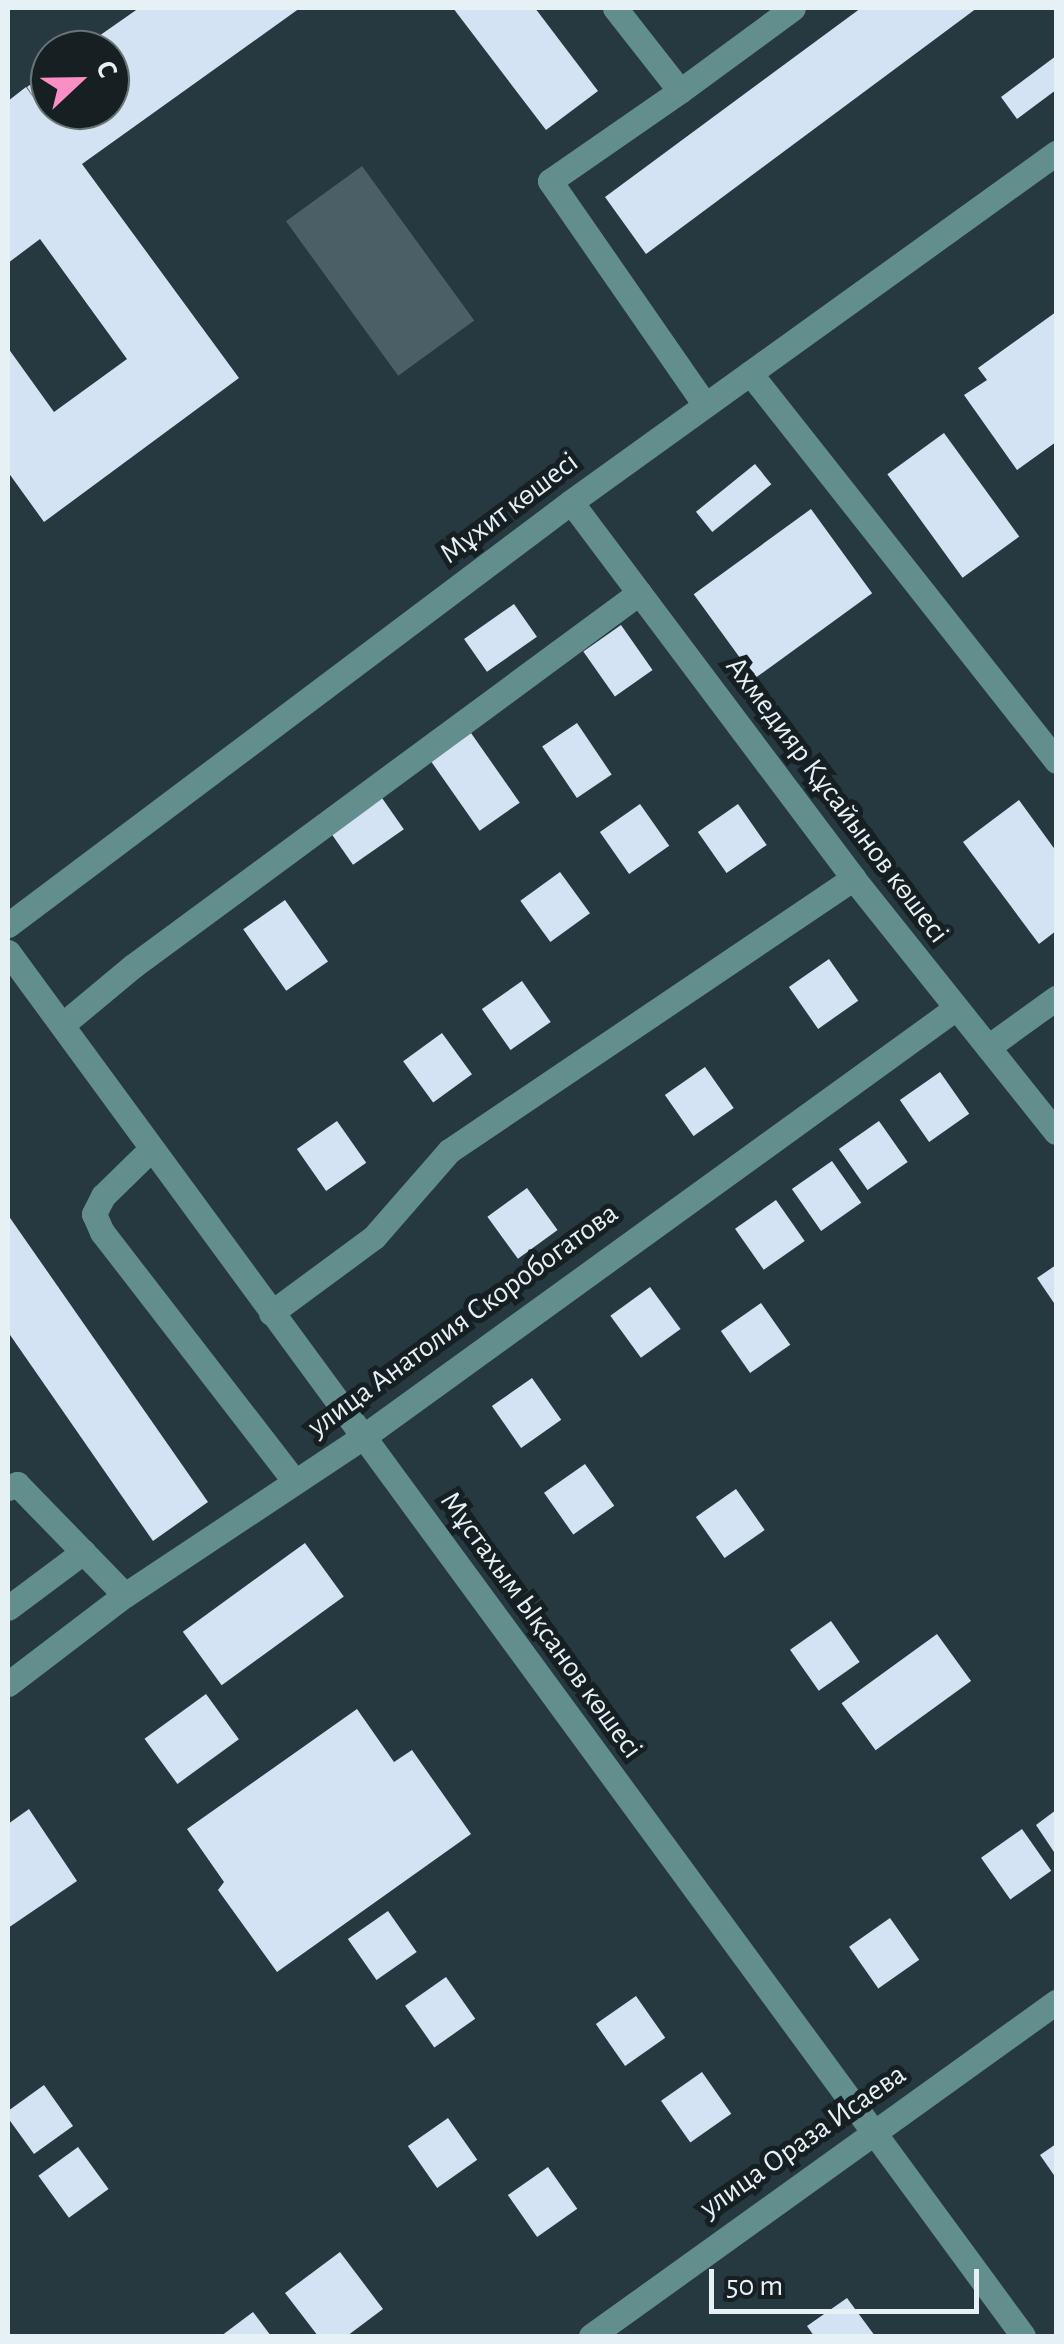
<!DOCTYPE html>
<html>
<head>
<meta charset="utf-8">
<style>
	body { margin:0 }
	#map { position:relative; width:1064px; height:2344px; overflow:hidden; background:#263940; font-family:"Alegreya Sans",sans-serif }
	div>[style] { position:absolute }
	.green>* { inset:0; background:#4a5f66; transform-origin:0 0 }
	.building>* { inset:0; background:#d3e3f3; transform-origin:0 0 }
	.minor>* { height:25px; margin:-12.5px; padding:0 12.5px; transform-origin:12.5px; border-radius:12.5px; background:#638e8e }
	span { translate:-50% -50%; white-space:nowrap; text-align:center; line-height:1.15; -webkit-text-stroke:10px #161f22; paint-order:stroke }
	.street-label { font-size:30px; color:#e6f1f5 }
	.frame { position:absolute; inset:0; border:10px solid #e6f1f5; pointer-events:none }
	.north { position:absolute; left:30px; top:30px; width:100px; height:100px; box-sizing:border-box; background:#161f22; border:2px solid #697376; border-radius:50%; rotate:68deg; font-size:28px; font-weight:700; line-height:40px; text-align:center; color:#e6f1f5 }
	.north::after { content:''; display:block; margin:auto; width:35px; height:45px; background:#fa8fc6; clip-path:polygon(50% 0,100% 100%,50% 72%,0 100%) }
	.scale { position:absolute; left:709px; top:2269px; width:270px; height:45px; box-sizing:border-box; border:5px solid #e6f1f5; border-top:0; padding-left:12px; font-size:30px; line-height:35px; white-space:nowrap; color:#e6f1f5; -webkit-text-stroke:8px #161f22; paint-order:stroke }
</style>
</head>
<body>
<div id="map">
	<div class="green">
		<i style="left:362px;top:166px;width:191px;height:94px;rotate:54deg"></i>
	</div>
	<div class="building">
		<i style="clip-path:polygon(139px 8px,300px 8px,82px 164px,239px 378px,44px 522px,8px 472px,8px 348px,54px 412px,127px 359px,40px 239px,8px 263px,8px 101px,26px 87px,38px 104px,27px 87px,50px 71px,50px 110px,110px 110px,110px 50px,79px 50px)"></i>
		<i style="clip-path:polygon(453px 8px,535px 8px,598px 91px,546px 130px)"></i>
		<i style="clip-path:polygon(861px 8px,977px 8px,646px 254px,605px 197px)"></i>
		<i style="clip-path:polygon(1056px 56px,1056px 90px,1017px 119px,1001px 97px)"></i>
		<i style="clip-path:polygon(1056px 312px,1056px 442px,1017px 470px,964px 395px,987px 380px,978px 368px)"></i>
		<i style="left:944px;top:433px;width:128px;height:70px;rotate:54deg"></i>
		<i style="left:755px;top:464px;width:26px;height:76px;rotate:51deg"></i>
		<i style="left:811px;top:509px;width:104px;height:145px;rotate:54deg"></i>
		<i style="left:514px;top:604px;width:40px;height:61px;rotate:55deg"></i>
		<i style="left:621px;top:625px;width:55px;height:46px;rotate:55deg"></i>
		<i style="left:577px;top:723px;width:62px;height:42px;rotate:56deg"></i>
		<i style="left:471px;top:733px;width:85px;height:49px;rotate:55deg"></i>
		<i style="left:382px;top:798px;width:38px;height:62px;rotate:55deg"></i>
		<i style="clip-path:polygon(1019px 800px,1056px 851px,1056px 931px,1039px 944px,963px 842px)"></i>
		<i style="left:640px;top:804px;width:51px;height:49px;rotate:55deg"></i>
		<i style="left:738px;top:804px;width:50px;height:49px;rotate:55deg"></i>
		<i style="left:560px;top:872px;width:51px;height:49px;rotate:54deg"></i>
		<i style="left:285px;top:900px;width:75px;height:51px;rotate:55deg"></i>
		<i style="left:829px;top:959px;width:51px;height:49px;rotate:55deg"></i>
		<i style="left:522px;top:981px;width:50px;height:49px;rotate:55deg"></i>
		<i style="left:442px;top:1033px;width:51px;height:48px;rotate:54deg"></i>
		<i style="left:705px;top:1067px;width:50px;height:49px;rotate:55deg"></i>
		<i style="left:940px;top:1072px;width:51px;height:49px;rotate:55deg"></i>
		<i style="left:337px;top:1121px;width:51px;height:49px;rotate:55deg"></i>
		<i style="left:879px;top:1121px;width:50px;height:49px;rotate:55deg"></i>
		<i style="left:832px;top:1161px;width:51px;height:49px;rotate:55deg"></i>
		<i style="left:527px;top:1188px;width:52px;height:49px;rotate:54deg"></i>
		<i style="left:776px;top:1200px;width:50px;height:50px;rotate:55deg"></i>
		<i style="clip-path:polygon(8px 1215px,208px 1502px,153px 1541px,8px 1332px)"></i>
		<i style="clip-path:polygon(1056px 1265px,1056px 1306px,1037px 1278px)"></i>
		<i style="left:650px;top:1287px;width:52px;height:49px;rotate:54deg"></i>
		<i style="left:761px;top:1303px;width:51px;height:49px;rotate:55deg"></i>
		<i style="left:532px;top:1378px;width:51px;height:49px;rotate:55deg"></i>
		<i style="left:585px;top:1464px;width:51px;height:50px;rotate:55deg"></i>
		<i style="left:736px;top:1489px;width:50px;height:49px;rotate:55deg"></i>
		<i style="left:305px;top:1543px;width:66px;height:151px;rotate:54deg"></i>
		<i style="left:831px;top:1621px;width:50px;height:50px;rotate:55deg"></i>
		<i style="left:937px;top:1634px;width:58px;height:118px;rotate:54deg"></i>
		<i style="left:206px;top:1694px;width:56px;height:76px;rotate:54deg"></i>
		<i style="clip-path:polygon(357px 1709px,394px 1762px,412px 1750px,471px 1834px,277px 1972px,218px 1890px,224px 1882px,187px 1829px)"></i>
		<i style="clip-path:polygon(29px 1809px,77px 1881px,8px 1928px,8px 1824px)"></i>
		<i style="clip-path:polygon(1056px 1810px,1056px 1855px,1036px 1825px)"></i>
		<i style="left:1022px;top:1829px;width:51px;height:50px;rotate:55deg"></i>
		<i style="left:388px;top:1911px;width:50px;height:49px;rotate:55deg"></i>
		<i style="left:890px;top:1918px;width:51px;height:50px;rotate:55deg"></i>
		<i style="left:446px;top:1977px;width:51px;height:50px;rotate:55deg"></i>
		<i style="left:636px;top:1996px;width:51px;height:49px;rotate:55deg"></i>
		<i style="left:702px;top:2072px;width:51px;height:50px;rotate:55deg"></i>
		<i style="clip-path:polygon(44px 2085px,73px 2126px,34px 2154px,8px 2118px,8px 2111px)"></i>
		<i style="left:448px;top:2118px;width:51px;height:49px;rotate:55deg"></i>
		<i style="clip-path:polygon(1056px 2144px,1056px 2178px,1040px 2155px)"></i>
		<i style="left:78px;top:2147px;width:52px;height:49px;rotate:54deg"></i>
		<i style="left:548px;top:2167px;width:51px;height:49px;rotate:55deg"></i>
		<i style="clip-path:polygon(340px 2252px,383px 2309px,347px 2336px,318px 2336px,285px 2293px)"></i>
		<i style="clip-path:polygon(847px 2298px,875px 2336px,814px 2336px,807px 2326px)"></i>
		<i style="clip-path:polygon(253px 2312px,271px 2336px,221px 2336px)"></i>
	</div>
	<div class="minor">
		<i style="left:615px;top:8px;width:105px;rotate:51.9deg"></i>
		<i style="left:680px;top:91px;width:158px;rotate:145.3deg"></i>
		<i style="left:550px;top:181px;width:272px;rotate:55.3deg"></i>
		<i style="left:680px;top:91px;width:140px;rotate:-36.3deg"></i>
		<i style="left:750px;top:373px;width:494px;rotate:51.7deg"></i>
		<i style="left:571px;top:502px;width:470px;rotate:53.1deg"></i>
		<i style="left:853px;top:878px;width:325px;rotate:51.4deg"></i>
		<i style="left:8px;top:925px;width:704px;rotate:-36.92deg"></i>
		<i style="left:571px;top:502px;width:598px;rotate:-35.74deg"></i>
		<i style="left:8px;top:952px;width:1716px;rotate:53.74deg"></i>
		<i style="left:62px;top:1025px;width:92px;rotate:-39.7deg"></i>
		<i style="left:133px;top:966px;width:629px;rotate:-36.4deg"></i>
		<i style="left:988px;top:1047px;width:84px;rotate:-35.8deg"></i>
		<i style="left:149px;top:1151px;width:64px;rotate:135.6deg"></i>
		<i style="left:103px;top:1196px;width:20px;rotate:117deg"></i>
		<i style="left:94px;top:1214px;width:20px;rotate:66deg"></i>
		<i style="left:102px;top:1232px;width:312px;rotate:52.3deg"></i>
		<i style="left:271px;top:1313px;width:128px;rotate:-36.4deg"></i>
		<i style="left:374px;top:1237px;width:114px;rotate:-48.9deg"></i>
		<i style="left:449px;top:1151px;width:488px;rotate:-34deg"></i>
		<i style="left:8px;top:1488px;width:10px;rotate:-24deg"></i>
		<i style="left:17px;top:1484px;width:155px;rotate:45.8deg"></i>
		<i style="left:8px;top:1608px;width:94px;rotate:-36.7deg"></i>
		<i style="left:8px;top:1684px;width:147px;rotate:-37.3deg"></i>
		<i style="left:125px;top:1595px;width:286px;rotate:-33.6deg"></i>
		<i style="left:363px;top:1437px;width:732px;rotate:-35.88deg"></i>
		<i style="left:591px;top:2336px;width:573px;rotate:-35.69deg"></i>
	</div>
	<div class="street-label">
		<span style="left:509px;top:508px;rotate:-37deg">Мұхит көшесі</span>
		<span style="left:837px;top:800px;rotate:53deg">Ахмедияр Құсайынов көшесі</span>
		<span style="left:463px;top:1320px;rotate:-36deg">улица Анатолия Скоробогатова</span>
		<span style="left:541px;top:1625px;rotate:54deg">Мұстахым Ықсанов көшесі</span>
		<span style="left:803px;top:2141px;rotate:-35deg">улица Ораза Исаева</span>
	</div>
	<div class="frame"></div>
	<div class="north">С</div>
	<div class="scale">50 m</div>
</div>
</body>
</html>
